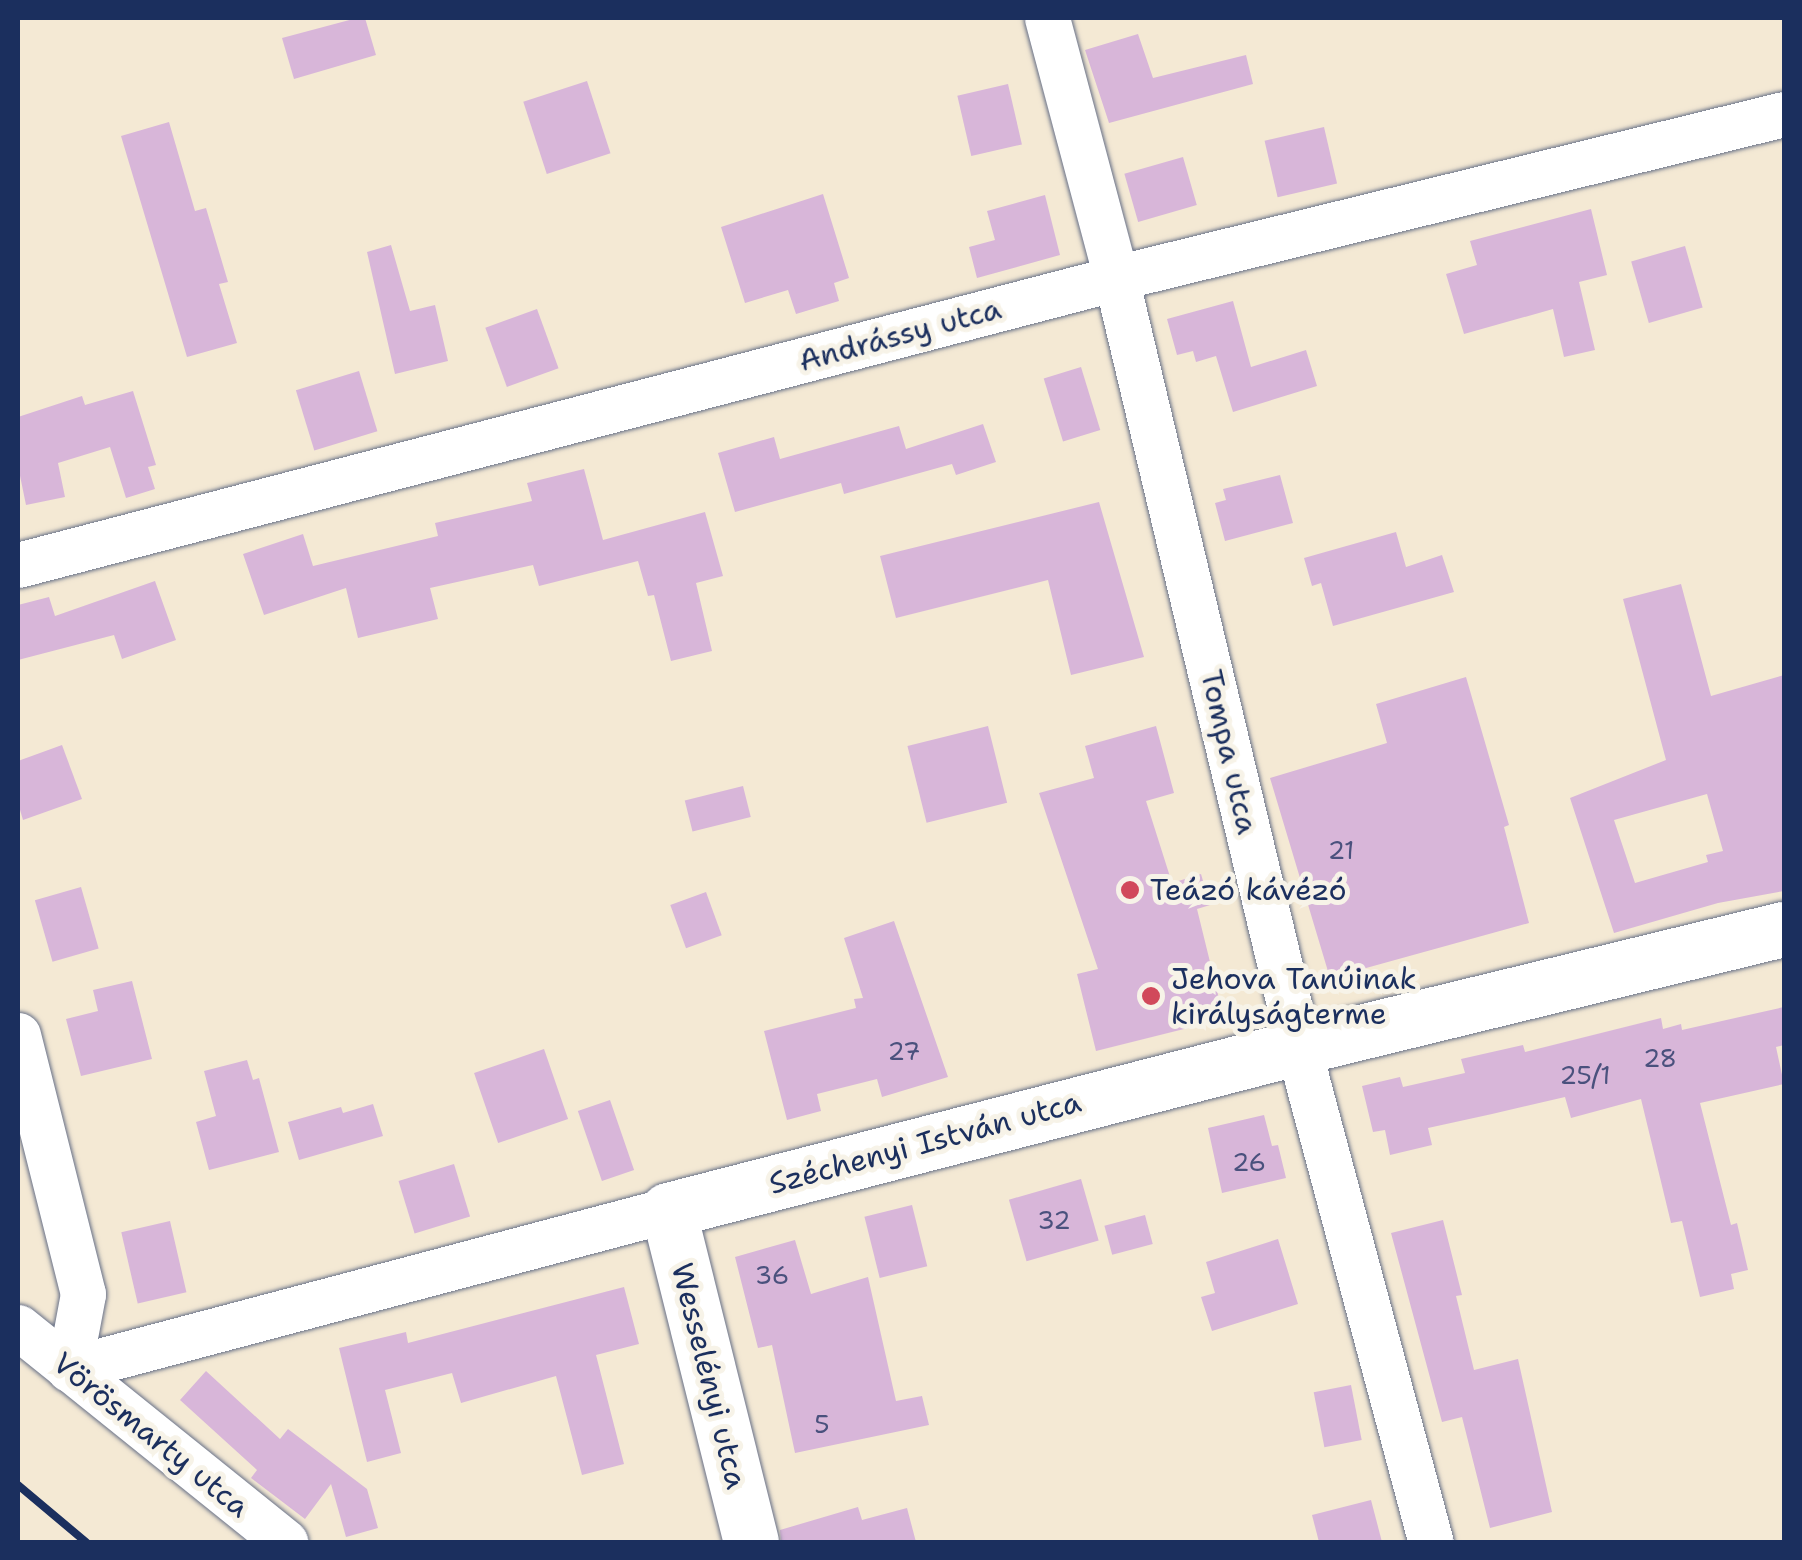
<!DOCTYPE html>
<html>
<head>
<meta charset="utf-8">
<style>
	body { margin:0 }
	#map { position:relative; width:1802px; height:1560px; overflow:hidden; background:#f4e9d4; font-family:"Shantell Sans",sans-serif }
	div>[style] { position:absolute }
	.building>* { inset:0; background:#d8b6d9; transform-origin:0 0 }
	.roads { filter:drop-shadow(0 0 2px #677087) drop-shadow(0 0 2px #677087) }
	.minor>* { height:45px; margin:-22.5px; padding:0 22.5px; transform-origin:22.5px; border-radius:22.5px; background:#fff }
	.tertiary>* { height:55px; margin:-27.5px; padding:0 27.5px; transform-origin:27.5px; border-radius:27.5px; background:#fff }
	.rail>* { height:8px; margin:-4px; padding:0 4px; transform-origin:4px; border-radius:4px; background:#1b2f5e }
	.dots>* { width:28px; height:28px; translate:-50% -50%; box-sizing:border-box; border:5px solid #f7f3e8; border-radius:50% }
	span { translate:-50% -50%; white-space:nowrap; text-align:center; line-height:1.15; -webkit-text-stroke:10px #f7f3e8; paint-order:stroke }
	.number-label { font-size:25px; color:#4a517d }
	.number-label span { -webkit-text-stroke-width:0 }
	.street-label { font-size:30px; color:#1b2f5e }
	.poi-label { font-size:30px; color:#1b2f5e }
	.left { translate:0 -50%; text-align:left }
	.frame { position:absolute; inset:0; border:20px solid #1b2f5e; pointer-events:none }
</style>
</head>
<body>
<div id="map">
	<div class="building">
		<i style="clip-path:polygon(357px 18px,365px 18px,376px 55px,294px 79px,282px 38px)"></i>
		<i style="clip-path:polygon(1138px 34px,1153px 78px,1246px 55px,1253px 84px,1109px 123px,1085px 50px)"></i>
		<i style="left:587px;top:81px;width:76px;height:67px;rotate:72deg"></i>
		<i style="left:1008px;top:84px;width:62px;height:52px;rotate:77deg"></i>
		<i style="clip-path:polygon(169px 122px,195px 211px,206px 208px,228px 282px,219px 284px,237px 343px,187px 357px,121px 136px)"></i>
		<i style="left:1324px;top:127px;width:58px;height:61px;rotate:77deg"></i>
		<i style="left:1183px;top:157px;width:50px;height:61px;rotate:74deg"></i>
		<i style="clip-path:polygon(823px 194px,849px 278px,834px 283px,839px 301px,796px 314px,788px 290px,745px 303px,721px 227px)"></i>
		<i style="clip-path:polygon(1045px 195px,1060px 255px,977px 278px,969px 247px,995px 240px,987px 211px)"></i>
		<i style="clip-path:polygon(1591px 209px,1607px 275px,1579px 282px,1595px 350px,1564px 357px,1553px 309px,1464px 334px,1446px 274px,1477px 265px,1470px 241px)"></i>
		<i style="clip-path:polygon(391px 245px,410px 311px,435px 305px,448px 361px,395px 374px,367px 252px)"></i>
		<i style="left:1685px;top:246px;width:64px;height:56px;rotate:74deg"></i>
		<i style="clip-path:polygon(1233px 301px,1251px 367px,1306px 350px,1317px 386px,1233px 412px,1216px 356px,1196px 362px,1193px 351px,1177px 355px,1167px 319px)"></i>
		<i style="left:537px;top:309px;width:63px;height:55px;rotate:70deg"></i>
		<i style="left:1081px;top:367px;width:66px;height:39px;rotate:73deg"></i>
		<i style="left:359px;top:371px;width:63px;height:66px;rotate:73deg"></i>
		<i style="clip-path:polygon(133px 391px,156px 465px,148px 467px,155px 489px,126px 498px,110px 447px,58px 463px,65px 497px,26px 505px,18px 466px,18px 417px,82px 396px,85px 405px)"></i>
		<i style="clip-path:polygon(983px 424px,996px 462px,956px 475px,952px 464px,844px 494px,841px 483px,735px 512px,718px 453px,774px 437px,780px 459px,899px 426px,906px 449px)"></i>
		<i style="clip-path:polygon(584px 469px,603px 540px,705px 512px,723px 576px,696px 583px,712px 651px,671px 661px,654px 595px,648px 596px,638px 561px,539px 586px,533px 565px,430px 588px,438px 619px,358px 638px,346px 588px,264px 615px,243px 554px,303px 534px,313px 566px,438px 536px,435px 523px,532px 501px,527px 483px)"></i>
		<i style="clip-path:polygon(1280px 475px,1293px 523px,1225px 541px,1215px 503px,1226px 500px,1223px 489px)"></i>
		<i style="clip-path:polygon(1099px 502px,1144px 657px,1071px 675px,1048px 580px,896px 618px,880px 556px)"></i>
		<i style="clip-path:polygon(1396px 532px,1406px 567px,1442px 555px,1454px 592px,1333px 626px,1321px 583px,1312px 586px,1304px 558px)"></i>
		<i style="clip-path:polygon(155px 581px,176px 640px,122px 659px,114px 635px,18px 660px,18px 605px,49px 597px,55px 616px)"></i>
		<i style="clip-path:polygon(evenodd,1681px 584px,1711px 696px,1784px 675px,1784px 891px,1718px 903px,1614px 933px,1570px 798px,1666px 760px,1623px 599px,1681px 584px,1707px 794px,1723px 851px,1706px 855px,1708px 862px,1635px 883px,1614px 820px,1707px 794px)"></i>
		<i style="clip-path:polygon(1466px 677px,1509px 825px,1504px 827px,1529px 923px,1330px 978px,1270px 778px,1387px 743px,1376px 704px)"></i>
		<i style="left:988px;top:726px;width:79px;height:83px;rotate:76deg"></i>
		<i style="clip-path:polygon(1156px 726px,1174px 793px,1146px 801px,1172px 883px,1201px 874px,1210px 905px,1197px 909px,1224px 1019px,1096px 1051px,1077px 974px,1098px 969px,1039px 793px,1094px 778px,1085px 746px)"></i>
		<i style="clip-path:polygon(62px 745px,82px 799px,23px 820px,18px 803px,18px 761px)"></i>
		<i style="left:743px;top:786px;width:32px;height:60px;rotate:76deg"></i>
		<i style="left:81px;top:887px;width:64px;height:48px;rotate:74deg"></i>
		<i style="left:706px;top:892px;width:46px;height:38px;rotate:70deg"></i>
		<i style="clip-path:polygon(894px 921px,948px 1077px,882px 1097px,877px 1079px,817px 1094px,821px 1111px,787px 1120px,764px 1031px,856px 1008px,854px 999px,863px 998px,844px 938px)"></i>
		<i style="clip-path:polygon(132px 981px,152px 1059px,81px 1076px,66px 1019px,98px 1011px,93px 990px)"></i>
		<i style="clip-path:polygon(1784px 1007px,1784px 1045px,1776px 1047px,1784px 1084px,1700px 1103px,1731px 1225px,1737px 1223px,1748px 1270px,1731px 1274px,1734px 1289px,1700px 1297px,1682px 1221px,1671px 1223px,1641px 1099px,1571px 1118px,1565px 1097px,1492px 1114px,1428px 1128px,1432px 1145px,1390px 1155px,1385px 1130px,1373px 1132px,1362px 1086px,1400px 1077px,1403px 1087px,1465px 1073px,1461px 1059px,1523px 1045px,1525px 1052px,1661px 1018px,1663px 1029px,1681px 1024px,1682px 1030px)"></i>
		<i style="left:544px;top:1049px;width:74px;height:74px;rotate:71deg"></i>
		<i style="clip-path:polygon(247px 1060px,253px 1080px,259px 1078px,279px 1152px,209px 1170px,196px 1122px,216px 1116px,204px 1071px)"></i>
		<i style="left:610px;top:1100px;width:74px;height:34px;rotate:71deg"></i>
		<i style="clip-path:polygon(373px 1104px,383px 1136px,299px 1160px,288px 1122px,341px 1107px,343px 1113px)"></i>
		<i style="clip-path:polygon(1264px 1115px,1272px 1146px,1278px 1145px,1286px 1178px,1222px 1193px,1208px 1128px)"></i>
		<i style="left:454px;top:1164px;width:55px;height:58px;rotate:73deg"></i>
		<i style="left:1081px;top:1179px;width:64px;height:75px;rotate:74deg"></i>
		<i style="left:912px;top:1205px;width:63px;height:49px;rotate:76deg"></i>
		<i style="left:1145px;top:1215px;width:30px;height:42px;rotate:75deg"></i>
		<i style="clip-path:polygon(1443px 1220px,1462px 1295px,1456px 1296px,1474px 1370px,1518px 1359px,1552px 1512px,1490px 1528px,1462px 1417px,1442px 1422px,1391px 1233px)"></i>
		<i style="left:170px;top:1221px;width:73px;height:50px;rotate:77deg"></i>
		<i style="clip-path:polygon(1278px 1239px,1298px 1304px,1212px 1331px,1201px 1297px,1215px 1293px,1206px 1262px)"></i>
		<i style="clip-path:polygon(795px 1240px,811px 1294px,868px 1277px,896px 1401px,922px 1396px,929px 1425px,795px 1453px,772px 1345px,758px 1348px,735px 1257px)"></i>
		<i style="clip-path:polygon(624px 1287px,639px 1344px,596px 1355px,624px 1464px,582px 1475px,556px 1376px,461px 1403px,452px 1373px,385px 1390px,401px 1453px,367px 1462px,339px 1348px,406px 1332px,408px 1343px)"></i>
		<i style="clip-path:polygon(206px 1371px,280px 1439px,288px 1429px,367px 1489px,378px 1528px,346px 1537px,331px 1484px,305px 1519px,251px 1478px,257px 1470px,180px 1400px)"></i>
		<i style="left:1351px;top:1385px;width:56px;height:38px;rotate:79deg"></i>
		<i style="clip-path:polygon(1371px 1500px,1382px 1542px,1319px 1542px,1312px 1515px)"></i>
		<i style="clip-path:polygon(858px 1507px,862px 1520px,907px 1508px,916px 1542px,781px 1542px,780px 1530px)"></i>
	</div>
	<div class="roads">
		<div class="minor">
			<i style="left:1047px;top:18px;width:269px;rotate:75.1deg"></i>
			<i style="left:1116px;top:278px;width:829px;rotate:76.6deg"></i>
			<i style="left:1308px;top:1084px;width:474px;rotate:75deg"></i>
			<i style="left:18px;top:565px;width:1151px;rotate:-14.64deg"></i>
			<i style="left:1132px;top:274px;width:671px;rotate:-13.79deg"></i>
			<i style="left:18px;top:1035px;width:267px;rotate:75.9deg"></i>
			<i style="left:83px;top:1294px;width:76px;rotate:100.6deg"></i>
			<i style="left:18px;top:1327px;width:343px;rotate:38.8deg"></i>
			<i style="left:69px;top:1369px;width:620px;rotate:-14.87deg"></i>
		</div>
		<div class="tertiary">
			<i style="left:751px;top:1542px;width:342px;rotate:-104deg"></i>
			<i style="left:668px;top:1210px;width:652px;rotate:-14.48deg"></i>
			<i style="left:1299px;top:1047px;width:499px;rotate:-13.7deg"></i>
		</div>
	</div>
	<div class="rail">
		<i style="left:18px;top:1485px;width:89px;rotate:40deg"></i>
	</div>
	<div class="dots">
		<i style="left:1130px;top:890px;background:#d1495b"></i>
		<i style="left:1151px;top:996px;background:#d1495b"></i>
	</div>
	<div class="number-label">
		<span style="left:1341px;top:850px">21</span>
		<span style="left:904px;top:1051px">27</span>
		<span style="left:1660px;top:1058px">28</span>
		<span style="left:1585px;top:1075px">25/1</span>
		<span style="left:1249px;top:1162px">26</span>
		<span style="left:1054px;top:1220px">32</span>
		<span style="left:772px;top:1275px">36</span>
		<span style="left:822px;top:1424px">5</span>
	</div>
	<div class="street-label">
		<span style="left:900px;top:335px;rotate:-15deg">Andrássy utca</span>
		<span style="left:1229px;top:752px;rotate:77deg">Tompa utca</span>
		<span style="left:925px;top:1143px;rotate:-15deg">Széchenyi István utca</span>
		<span style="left:709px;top:1376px;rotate:76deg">Wesselényi utca</span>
		<span style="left:151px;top:1435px;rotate:39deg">Vörösmarty utca</span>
	</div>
	<div class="poi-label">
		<span class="left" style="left:1150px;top:890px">Teázó kávézó</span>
		<span class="left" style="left:1171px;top:996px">Jehova Tanúinak<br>királyságterme</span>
	</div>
	<div class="frame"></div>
</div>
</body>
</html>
